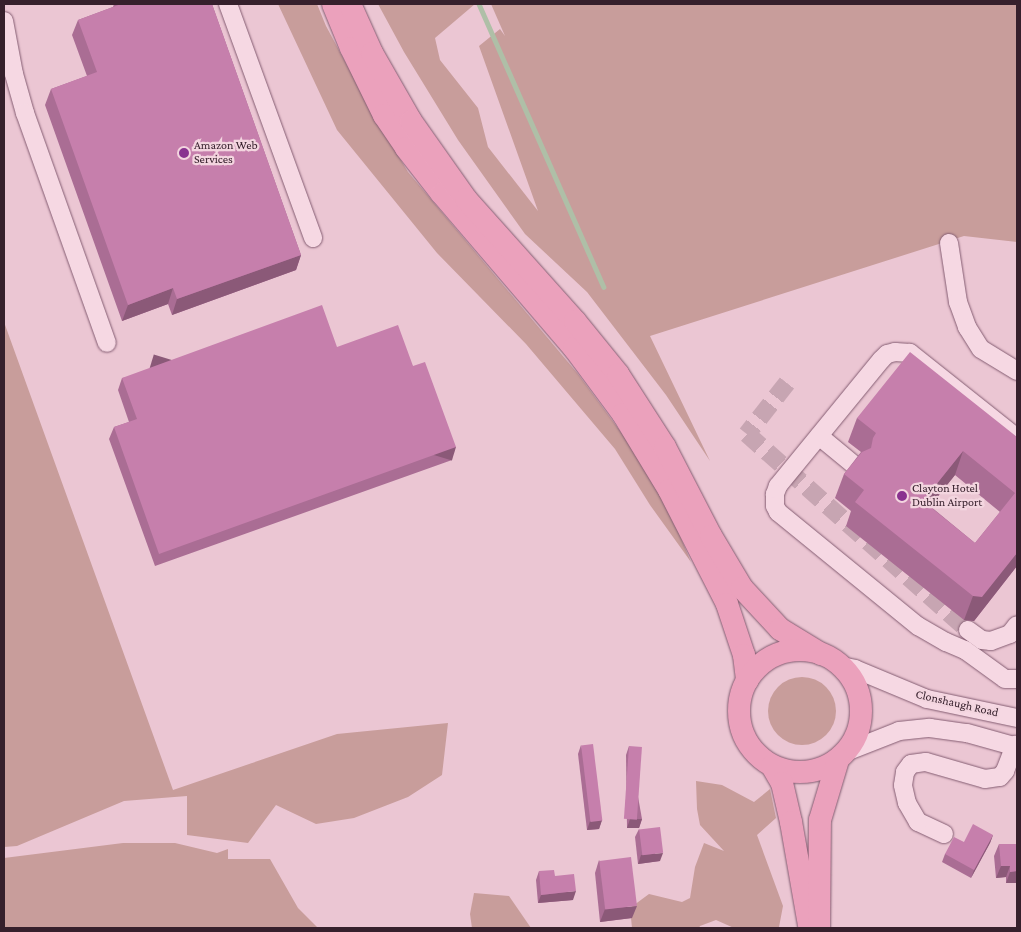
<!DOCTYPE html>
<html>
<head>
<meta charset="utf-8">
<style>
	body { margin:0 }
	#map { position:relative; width:1021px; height:932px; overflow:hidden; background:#ebc6d3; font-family:"Crimson Pro",serif }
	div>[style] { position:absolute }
	.green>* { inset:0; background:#c89d9b }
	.round { border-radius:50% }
	.stream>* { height:4.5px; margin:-2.25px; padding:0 2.25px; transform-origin:2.25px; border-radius:2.25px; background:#afbfa7 }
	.minor-tunnel>* { height:18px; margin-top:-9px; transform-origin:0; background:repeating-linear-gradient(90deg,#c7a5b2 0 18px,transparent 0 27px) }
	.roads { filter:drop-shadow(0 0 1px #845d72) drop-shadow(0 0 1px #845d72) }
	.minor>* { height:18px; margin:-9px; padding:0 9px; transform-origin:9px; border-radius:9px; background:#f6d8e3 }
	.major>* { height:22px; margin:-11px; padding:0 11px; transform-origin:11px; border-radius:11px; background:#eba1bc }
	.major>.ring { margin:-11px; padding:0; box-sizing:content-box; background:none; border:22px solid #eba1bc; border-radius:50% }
	.wall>* { inset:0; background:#aa6d94 }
	.shaded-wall>* { inset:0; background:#8b5978; transform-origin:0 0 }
	.building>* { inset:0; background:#c67fac; transform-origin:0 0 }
	.dots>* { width:14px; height:14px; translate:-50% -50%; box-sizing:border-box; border:2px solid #f3d5df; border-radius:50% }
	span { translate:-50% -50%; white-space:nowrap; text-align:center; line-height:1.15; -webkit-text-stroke:4.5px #f3d5df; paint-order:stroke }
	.poi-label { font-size:12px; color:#36202c }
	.left { translate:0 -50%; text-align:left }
	.street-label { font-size:12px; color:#36202c }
	.frame { position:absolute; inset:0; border:5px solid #36202c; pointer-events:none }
</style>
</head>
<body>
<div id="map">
	<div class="green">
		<i style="clip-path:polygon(278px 4px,317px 4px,326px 26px,376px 119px,408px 172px,578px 374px,657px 481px,691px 562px,650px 505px,615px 449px,526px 344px,437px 253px,337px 130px)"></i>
		<i style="clip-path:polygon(378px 4px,475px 4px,435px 38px,440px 60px,478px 108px,488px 147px,538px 211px,479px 46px,500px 29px,505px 36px,491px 4px,1017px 4px,1017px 242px,964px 236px,650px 336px,710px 461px,666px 395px,587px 292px,525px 234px,458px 140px,404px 52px)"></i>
		<i style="clip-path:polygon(4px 322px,173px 790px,337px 734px,448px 723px,442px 775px,408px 797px,354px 818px,316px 824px,276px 805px,248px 843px,187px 835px,187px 796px,124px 801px,17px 846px,4px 847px)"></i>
		<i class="round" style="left:768px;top:677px;width:68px;height:68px"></i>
		<i style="clip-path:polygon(696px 781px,722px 785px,754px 802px,770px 789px,776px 818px,757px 835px,783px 906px,779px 927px,734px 928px,716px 920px,700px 926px,699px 928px,632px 928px,630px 908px,649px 894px,682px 902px,690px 898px,695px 867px,704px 843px,724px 851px,700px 825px,697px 809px)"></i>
		<i style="clip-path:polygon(123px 843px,175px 843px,217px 853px,228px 849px,228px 859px,270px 859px,298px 908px,318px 928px,4px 928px,4px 858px)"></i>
		<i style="clip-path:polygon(474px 893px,509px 896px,531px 928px,472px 928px,470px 914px)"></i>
	</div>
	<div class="stream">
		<i style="left:479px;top:4px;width:309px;rotate:66.2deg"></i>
	</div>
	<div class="minor-tunnel">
		<i style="left:787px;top:383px;width:65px;rotate:128.1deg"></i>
		<i style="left:747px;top:434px;width:295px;rotate:41.6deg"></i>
	</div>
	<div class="roads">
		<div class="minor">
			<i style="left:228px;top:4px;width:249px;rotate:70deg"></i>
			<i style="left:4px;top:21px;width:54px;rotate:79.3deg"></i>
			<i style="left:14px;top:74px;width:41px;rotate:74.2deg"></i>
			<i style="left:25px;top:113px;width:244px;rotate:70.4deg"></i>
			<i style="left:949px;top:243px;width:60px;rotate:81.3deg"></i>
			<i style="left:958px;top:302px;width:27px;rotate:70deg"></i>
			<i style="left:967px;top:327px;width:26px;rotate:58deg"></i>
			<i style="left:981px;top:349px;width:42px;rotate:31.4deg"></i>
			<i style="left:819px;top:436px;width:45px;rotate:39.6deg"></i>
			<i style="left:1017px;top:438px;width:137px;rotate:-141.5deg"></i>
			<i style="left:910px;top:353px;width:15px;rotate:-176deg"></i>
			<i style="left:895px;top:352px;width:8px;rotate:166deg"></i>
			<i style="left:887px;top:354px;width:8px;rotate:135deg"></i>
			<i style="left:881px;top:360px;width:163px;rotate:129.3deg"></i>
			<i style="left:778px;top:486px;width:9px;rotate:111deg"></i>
			<i style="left:775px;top:494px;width:12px;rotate:90deg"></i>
			<i style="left:775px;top:506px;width:7px;rotate:63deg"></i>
			<i style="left:778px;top:512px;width:181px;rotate:39.2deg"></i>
			<i style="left:918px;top:626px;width:32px;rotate:30deg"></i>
			<i style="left:946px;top:642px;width:21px;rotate:23deg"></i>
			<i style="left:965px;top:650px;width:49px;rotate:35.9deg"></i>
			<i style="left:1005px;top:679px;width:12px"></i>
			<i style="left:968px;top:630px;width:17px;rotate:36deg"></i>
			<i style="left:982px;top:640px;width:9px;rotate:6deg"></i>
			<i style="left:991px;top:641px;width:20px;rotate:-20deg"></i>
			<i style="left:1010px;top:634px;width:11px;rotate:-52deg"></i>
			<i style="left:841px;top:666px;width:14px;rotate:12deg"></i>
			<i style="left:855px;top:669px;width:78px;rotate:22.6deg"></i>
			<i style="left:927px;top:699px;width:92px;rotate:11.9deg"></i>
			<i style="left:846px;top:752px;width:57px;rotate:-21.6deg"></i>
			<i style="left:899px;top:731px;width:31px;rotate:-6deg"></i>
			<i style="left:930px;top:728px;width:37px;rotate:8deg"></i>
			<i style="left:967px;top:733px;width:52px;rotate:15.6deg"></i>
			<i style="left:944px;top:834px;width:29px;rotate:-155deg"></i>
			<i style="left:918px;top:822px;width:22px;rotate:-120deg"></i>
			<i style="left:907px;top:803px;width:18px;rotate:-103deg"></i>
			<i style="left:903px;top:785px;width:13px;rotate:-81deg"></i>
			<i style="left:905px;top:772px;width:10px;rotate:-53deg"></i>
			<i style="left:911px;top:764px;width:15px;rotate:-8deg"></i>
			<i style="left:926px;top:762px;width:61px;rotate:16.1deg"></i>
			<i style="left:985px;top:779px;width:15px;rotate:-8deg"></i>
			<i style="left:1000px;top:777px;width:8px;rotate:-50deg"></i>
			<i style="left:1005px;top:771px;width:28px;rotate:-69deg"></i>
		</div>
		<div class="major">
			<i style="left:333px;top:4px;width:48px;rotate:67.8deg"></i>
			<i style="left:351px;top:48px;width:75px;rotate:63.8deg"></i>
			<i style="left:384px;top:115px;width:40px;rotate:56deg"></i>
			<i style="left:406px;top:148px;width:58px;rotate:52deg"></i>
			<i style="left:442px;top:194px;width:203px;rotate:49.4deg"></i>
			<i style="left:574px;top:348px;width:82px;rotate:53.4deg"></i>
			<i style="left:623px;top:414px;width:89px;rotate:58.8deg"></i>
			<i style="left:669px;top:490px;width:128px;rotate:63deg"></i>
			<i style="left:727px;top:604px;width:54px;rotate:71.6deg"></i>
			<i style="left:744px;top:655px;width:26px;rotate:83deg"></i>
			<i style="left:350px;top:4px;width:54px;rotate:65.8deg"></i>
			<i style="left:372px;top:53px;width:78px;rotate:60.2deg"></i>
			<i style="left:411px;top:121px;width:95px;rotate:54.8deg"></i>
			<i style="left:466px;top:199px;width:164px;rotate:48.2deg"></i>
			<i style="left:575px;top:321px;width:68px;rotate:50.9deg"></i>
			<i style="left:618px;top:374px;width:87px;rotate:57.2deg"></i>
			<i style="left:665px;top:447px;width:100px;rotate:62.7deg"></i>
			<i style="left:711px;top:536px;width:61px;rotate:59.2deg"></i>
			<i style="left:742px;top:588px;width:56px;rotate:47.2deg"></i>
			<i style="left:780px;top:629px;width:48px;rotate:31.4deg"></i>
			<i class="ring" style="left:739px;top:650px;width:100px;height:100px"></i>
			<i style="left:772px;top:766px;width:20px;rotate:60deg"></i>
			<i style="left:782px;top:783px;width:40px;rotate:77deg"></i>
			<i style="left:791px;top:822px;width:105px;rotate:80.1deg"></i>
			<i style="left:819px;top:928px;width:108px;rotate:-89.5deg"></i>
			<i style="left:820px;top:820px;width:63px;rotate:-73.3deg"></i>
		</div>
	</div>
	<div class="wall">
		<i style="clip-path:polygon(114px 4px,212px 4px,301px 255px,296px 270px,172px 315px,168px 304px,122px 321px,45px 105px,51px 89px,87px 76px,72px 35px,78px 20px,113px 7px)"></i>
		<i style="clip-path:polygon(337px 347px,413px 366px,452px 460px,155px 566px,109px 439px,114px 427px,129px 422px,118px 390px,122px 378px)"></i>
		<i style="clip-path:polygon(evenodd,857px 418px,1017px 437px,1017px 566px,974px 621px,964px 620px,846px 526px,851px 511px,835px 498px,844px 474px,861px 452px,848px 442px,857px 418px,955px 475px,1000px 512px,975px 543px,930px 506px,955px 475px)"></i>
		<i style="clip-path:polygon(581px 745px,602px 820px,599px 829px,587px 830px,578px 754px)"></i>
		<i style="clip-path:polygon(629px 746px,642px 819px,639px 828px,627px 828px,626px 755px)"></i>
		<i style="clip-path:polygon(639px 829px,660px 861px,638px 864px,635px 837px)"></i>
		<i style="clip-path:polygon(993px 835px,990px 843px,971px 878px,942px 862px,945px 854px,964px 842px)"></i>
		<i style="clip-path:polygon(999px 844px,1017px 844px,1017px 899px,1016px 883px,1006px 883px,1006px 877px,996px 878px,994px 856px)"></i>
		<i style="clip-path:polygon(599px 860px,632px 918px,600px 922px,595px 873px)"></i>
		<i style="clip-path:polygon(539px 871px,555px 876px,573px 900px,538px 903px,536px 880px)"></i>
	</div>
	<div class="shaded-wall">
		<i style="clip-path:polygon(301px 255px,296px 270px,172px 315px,177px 299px)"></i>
		<i style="clip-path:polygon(173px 288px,168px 304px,122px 321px,128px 305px)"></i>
		<i style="left:456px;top:447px;width:14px;height:316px;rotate:107deg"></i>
		<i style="clip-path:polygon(963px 451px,955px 475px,915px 525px,923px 501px)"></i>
		<i style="clip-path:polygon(1017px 553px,1017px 566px,974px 621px,964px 620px,973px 596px)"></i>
		<i style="clip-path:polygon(630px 819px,642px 819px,639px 828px,627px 828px)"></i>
		<i style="clip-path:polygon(602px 820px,599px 829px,587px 830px,590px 821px)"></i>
		<i style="clip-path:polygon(993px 835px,990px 843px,971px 878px,974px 870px)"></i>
		<i style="clip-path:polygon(663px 853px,660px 861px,638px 864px,641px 855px)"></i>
		<i style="clip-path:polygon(1001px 866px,1010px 866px,1006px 877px,996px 878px)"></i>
		<i style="clip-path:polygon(1017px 871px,1017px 880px,1016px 883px,1006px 883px,1010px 872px)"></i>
		<i style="clip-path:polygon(576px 891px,573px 900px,538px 903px,541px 895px)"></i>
		<i style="clip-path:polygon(637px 906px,632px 918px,600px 922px,605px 909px)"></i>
	</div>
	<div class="building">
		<i style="clip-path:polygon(121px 4px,212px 4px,301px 255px,177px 299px,173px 288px,128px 305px,51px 89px,97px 72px,78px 20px)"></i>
		<i style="clip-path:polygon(322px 305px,337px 347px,398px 325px,413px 366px,425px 362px,456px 447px,159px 554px,114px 427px,137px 419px,122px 378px)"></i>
		<i style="clip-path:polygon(evenodd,910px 352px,1017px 437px,1017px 553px,982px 597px,973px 596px,855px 502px,864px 490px,844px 474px,862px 452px,871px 448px,873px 438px,876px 433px,857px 418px,910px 352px,963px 451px,1015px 493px,975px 543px,923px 501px,963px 451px)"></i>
		<i style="left:593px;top:744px;width:77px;height:12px;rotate:83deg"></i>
		<i style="left:629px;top:746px;width:13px;height:73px;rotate:4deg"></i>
		<i style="clip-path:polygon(973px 824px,993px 835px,974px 870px,945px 854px,954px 837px,964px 842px)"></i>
		<i style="left:660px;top:827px;width:26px;height:21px;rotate:83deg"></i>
		<i style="clip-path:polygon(999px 844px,1017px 844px,1017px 871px,1010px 872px,1010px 866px,1001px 866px)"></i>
		<i style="left:631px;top:857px;width:49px;height:32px;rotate:83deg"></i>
		<i style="clip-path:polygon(554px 870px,555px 876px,574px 874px,576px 891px,541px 895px,539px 871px)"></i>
	</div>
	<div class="dots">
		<i style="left:184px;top:153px;background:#89328f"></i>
		<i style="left:902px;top:496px;background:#89328f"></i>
	</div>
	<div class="poi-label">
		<span class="left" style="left:194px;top:153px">Amazon Web<br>Services</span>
		<span class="left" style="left:912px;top:496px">Clayton Hotel<br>Dublin Airport</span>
	</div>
	<div class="street-label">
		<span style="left:957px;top:704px;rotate:13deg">Clonshaugh Road</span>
	</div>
	<div class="frame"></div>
</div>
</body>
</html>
